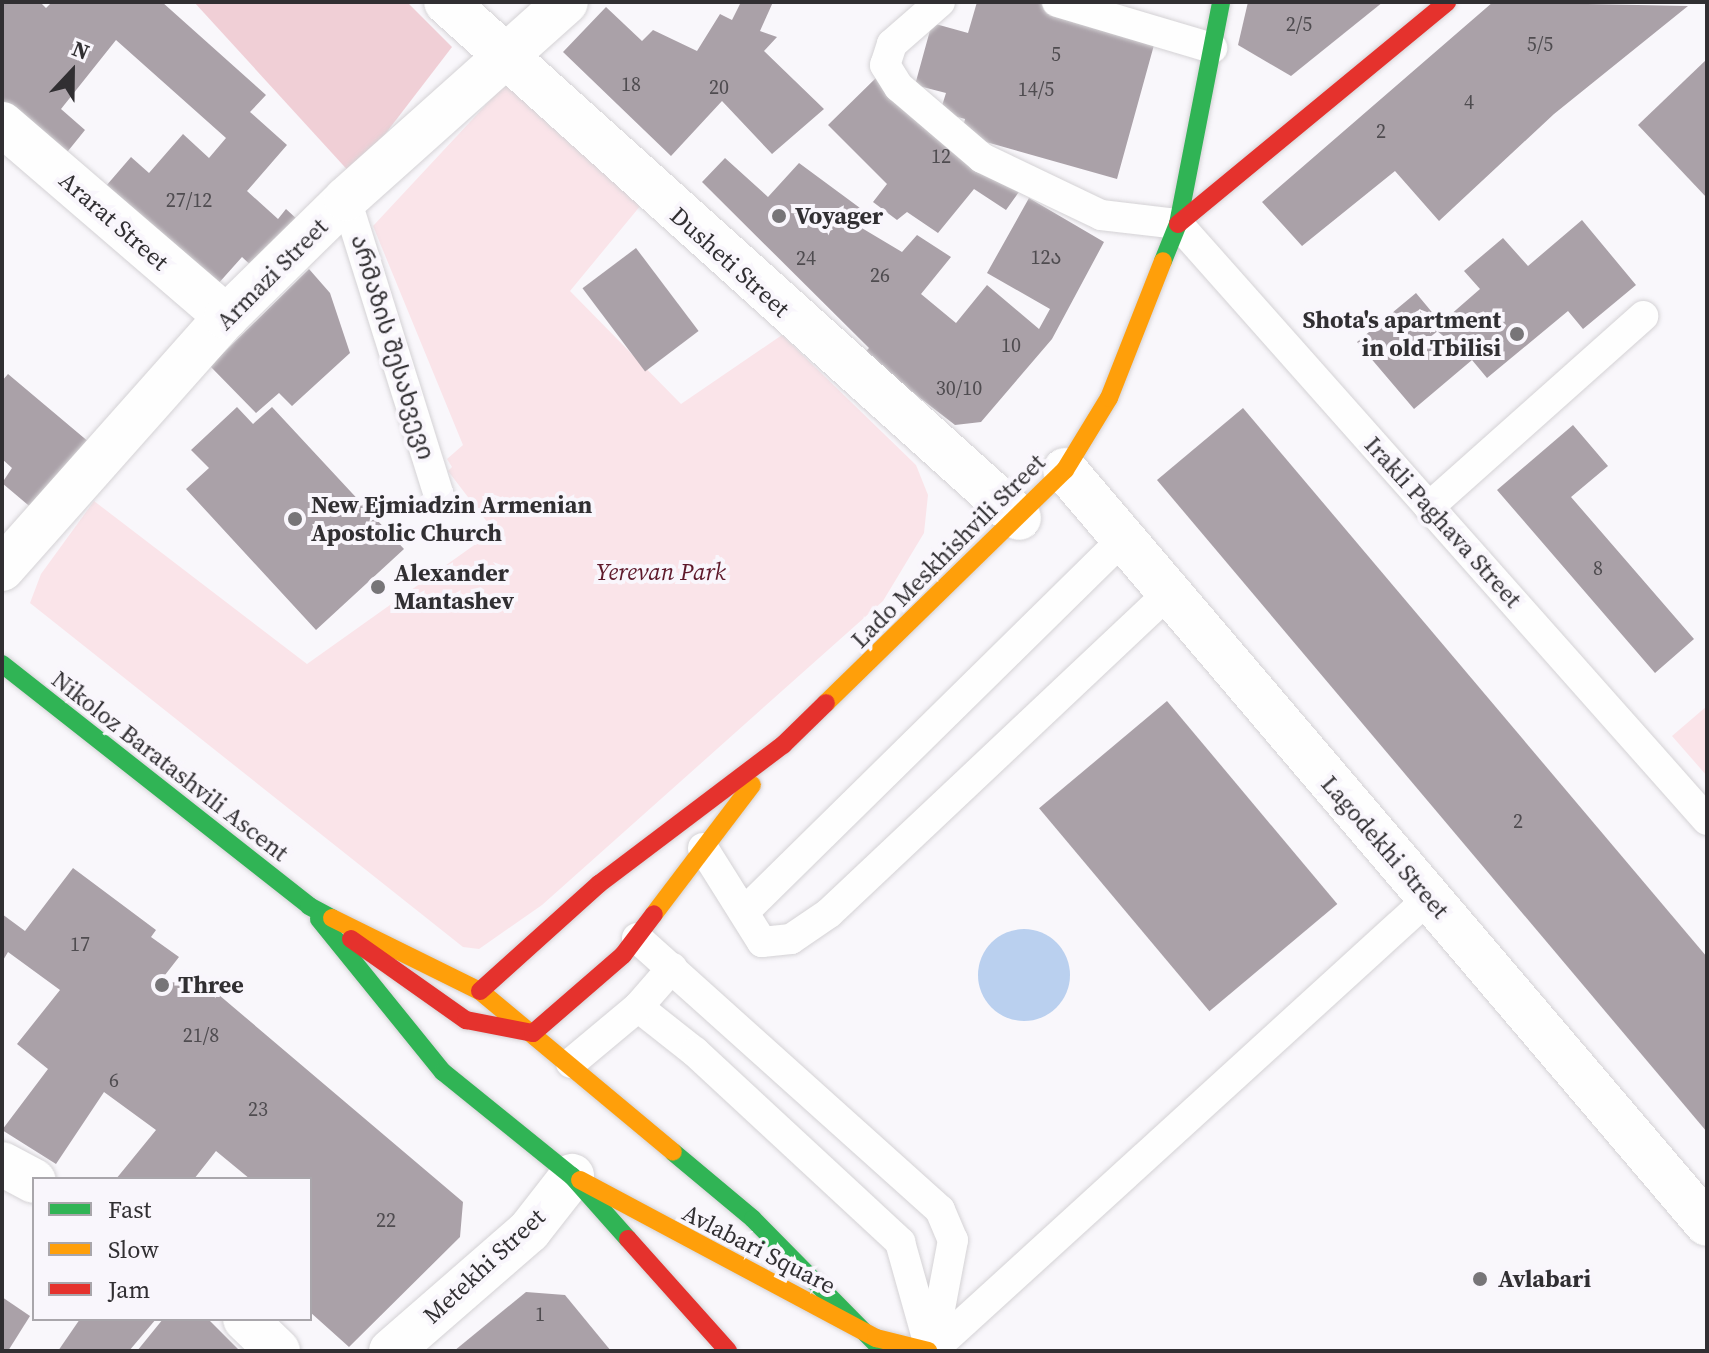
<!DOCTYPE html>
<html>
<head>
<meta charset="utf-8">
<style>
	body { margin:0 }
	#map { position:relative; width:1709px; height:1353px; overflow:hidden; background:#f9f7fb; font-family:"Source Serif 4","Noto Sans Georgian",serif }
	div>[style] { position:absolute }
	.green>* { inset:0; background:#fae4e9 }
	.forest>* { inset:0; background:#f0cfd6 }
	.water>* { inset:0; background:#bad0ef }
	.round { border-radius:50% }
	.building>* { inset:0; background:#aaa1a8; transform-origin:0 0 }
	.roads { filter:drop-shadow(0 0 2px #d4d2d5) drop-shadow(0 0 2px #d4d2d5) }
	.lane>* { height:30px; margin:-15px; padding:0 15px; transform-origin:15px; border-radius:15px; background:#fefefe }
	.street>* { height:44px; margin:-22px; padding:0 22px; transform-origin:22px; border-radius:22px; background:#fefefe }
	.fast>* { height:18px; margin:-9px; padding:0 9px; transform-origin:9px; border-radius:9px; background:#30b455 }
	.slow>* { height:18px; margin:-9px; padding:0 9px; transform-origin:9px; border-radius:9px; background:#ff9f0a }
	.jam>* { height:18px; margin:-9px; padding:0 9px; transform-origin:9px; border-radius:9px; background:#e5322d }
	.dots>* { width:22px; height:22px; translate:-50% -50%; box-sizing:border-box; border:4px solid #f9f6fc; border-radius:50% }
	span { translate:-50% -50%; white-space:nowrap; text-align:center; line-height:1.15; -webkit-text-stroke:8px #f9f6fc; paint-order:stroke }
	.number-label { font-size:20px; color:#4f4c50 }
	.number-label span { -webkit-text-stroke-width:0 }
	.poi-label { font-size:24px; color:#312f32; font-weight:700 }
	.left { translate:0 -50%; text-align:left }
	.right { translate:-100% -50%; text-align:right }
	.street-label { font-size:24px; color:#312f32 }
	.park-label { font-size:24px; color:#5e1a2b; font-style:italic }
	.frame { position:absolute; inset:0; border:4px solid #312f32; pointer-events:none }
	.legend { position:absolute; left:32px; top:1177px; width:280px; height:144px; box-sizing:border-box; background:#f9f6fc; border:2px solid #a9a6ab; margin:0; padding:10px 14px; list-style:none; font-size:24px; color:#312f32 }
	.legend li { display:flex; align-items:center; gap:16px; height:40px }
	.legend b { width:40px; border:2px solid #a9a6ab }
	.north { position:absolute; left:32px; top:32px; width:80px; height:80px; -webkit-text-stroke:6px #f9f6fc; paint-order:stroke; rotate:22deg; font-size:22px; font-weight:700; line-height:32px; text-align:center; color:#312f32 }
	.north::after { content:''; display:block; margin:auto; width:28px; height:36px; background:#312f32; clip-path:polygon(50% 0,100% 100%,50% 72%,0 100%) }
</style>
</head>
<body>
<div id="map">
	<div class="green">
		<i style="clip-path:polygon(511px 78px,641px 205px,570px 291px,681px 404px,782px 335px,916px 465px,928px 495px,924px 533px,883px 601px,542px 905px,479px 949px,463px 947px,30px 603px,41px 574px,94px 501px,307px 664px,494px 531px,448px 471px,452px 467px,447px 459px,463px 445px,373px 226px)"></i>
		<i style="clip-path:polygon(1707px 706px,1707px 776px,1672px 736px)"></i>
	</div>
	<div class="forest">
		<i style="clip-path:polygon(194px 2px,407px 2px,452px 47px,353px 176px)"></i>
	</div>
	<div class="water">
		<i class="round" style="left:978px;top:929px;width:92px;height:92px"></i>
	</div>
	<div class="building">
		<i style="clip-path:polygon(2px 2px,40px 2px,46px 8px,52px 2px,162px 2px,266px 95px,250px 112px,287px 145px,247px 191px,278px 219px,286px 209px,299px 221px,256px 270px,242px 257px,217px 285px,106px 186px,131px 157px,149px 173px,183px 134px,209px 158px,226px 138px,116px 40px,61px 109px,85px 130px,64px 156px,2px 101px)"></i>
		<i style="clip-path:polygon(741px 2px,773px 2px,760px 31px,777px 37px,764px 51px,824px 109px,772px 154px,722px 101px,671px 156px,563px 52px,606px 7px,642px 41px,653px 30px,697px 51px,720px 14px,732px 20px)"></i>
		<i style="clip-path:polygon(977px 2px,1039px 2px,1154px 45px,1117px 179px,961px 135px,965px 119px,940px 112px,946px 93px,915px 85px,932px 23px,968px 33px)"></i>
		<i style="clip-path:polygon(1248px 2px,1383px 2px,1291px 76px,1238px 45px)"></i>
		<i style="clip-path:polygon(1493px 2px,1688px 6px,1554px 114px,1439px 221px,1395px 171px,1302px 246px,1262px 202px)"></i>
		<i style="clip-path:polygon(1707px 59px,1707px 198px,1638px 125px)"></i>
		<i style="clip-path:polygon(880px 74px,1021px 189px,1006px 210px,974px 189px,938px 233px,907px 212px,897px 220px,873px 202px,887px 184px,828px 125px)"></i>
		<i style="clip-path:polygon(725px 158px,768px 197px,799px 163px,860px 208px,850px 221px,902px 252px,917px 235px,951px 257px,921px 294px,956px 323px,987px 285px,1039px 329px,1050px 309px,987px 273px,1029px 198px,1104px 242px,1052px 339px,981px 422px,955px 425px,863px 354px,869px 348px,702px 182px)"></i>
		<i style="clip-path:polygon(1582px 220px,1636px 285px,1583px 329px,1568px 311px,1487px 378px,1472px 360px,1414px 409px,1357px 342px,1416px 293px,1441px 323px,1480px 289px,1464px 271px,1503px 238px,1528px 266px)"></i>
		<i style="left:636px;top:248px;width:104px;height:67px;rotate:53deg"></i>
		<i style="clip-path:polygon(309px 269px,330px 293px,350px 353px,292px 406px,279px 393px,256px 413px,210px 366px)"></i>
		<i style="clip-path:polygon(8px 374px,90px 443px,34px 510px,2px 483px,12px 468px,2px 459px,2px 381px)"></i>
		<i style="clip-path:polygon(237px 407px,253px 424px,272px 407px,404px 549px,316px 630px,186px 489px,209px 468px,191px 450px)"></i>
		<i style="clip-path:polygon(1243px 408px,1707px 957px,1707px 1132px,1157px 480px)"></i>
		<i style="clip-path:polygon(1573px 425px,1608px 466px,1571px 497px,1694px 639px,1655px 673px,1497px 490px)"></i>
		<i style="left:1167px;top:701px;width:265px;height:167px;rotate:50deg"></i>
		<i style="clip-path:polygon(73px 868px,156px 930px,151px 937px,179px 957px,165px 975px,188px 992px,199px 978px,463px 1202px,460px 1237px,349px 1347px,310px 1312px,310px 1179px,250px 1179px,216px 1151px,194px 1179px,116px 1179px,156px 1130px,104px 1092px,56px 1164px,2px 1130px,48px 1069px,17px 1044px,60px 990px,8px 952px,2px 962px,2px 914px,25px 931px)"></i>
		<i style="clip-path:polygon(526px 1292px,565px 1295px,611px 1351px,454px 1351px)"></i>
		<i style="clip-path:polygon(2px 1297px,30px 1316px,8px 1351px,2px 1351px)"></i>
		<i style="clip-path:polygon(80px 1319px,156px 1319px,129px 1351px,58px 1351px)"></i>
		<i style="clip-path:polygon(163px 1319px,208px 1319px,240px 1351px,137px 1351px)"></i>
	</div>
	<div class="roads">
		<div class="lane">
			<i style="left:940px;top:2px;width:64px;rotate:138.8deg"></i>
			<i style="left:892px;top:44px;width:22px;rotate:108deg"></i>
			<i style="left:885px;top:65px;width:26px;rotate:58deg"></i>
			<i style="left:899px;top:87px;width:109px;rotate:40.5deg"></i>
			<i style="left:982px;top:158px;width:132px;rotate:25.6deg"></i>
			<i style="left:1101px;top:215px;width:78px;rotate:6.7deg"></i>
			<i style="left:1178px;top:224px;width:797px;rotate:48.41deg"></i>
			<i style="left:1057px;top:2px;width:162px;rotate:16.5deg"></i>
			<i style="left:346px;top:199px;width:310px;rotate:72.6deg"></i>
			<i style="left:1429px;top:507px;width:287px;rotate:-41.7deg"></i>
			<i style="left:703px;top:848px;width:111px;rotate:57.9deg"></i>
			<i style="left:762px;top:942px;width:29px;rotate:-6deg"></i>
			<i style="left:791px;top:939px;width:46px;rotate:-34.4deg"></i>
			<i style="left:829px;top:913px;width:465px;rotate:-43.3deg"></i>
			<i style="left:744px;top:912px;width:529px;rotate:-44.54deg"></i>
			<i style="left:637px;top:938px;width:407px;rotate:41.9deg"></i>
			<i style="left:940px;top:1210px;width:33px;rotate:67deg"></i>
			<i style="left:953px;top:1240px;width:113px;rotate:100.7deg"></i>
			<i style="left:638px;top:1007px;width:73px;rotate:38.3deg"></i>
			<i style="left:695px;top:1052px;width:280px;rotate:42.8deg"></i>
			<i style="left:900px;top:1242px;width:107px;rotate:74.3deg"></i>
			<i style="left:571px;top:1063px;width:87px;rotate:-39.9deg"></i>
			<i style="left:638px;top:1007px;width:52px;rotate:-48.9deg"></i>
			<i style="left:932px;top:1351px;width:672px;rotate:-42.35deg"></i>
		</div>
		<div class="street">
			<i style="left:446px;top:2px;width:771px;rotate:42deg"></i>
			<i style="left:2px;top:124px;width:296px;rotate:40.7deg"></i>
			<i style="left:1065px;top:470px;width:990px;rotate:49.59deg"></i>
			<i style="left:2px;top:569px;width:337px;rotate:-48.4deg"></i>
			<i style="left:226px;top:317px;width:168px;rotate:-44.5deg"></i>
			<i style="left:346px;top:199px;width:295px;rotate:-41.8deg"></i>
			<i style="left:2px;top:1164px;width:36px;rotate:28deg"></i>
			<i style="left:245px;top:1319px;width:46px;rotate:44.1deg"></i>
			<i style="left:391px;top:1351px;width:183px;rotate:-41deg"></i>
			<i style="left:529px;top:1231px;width:70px;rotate:-52deg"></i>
		</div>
		<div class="fast">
			<i style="left:1163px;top:261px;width:40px;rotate:-68deg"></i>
			<i style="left:1178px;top:224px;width:226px;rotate:-79deg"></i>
			<i style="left:2px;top:664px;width:391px;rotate:38.2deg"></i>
			<i style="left:309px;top:906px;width:26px;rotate:28deg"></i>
			<i style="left:319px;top:919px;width:197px;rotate:51deg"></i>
			<i style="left:443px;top:1072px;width:166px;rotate:38.9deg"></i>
			<i style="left:572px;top:1176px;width:84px;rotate:48.4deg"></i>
			<i style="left:673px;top:1152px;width:104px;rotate:39.9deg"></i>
			<i style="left:753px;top:1219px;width:185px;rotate:45.4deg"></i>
		</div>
		<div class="slow">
			<i style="left:826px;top:703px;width:334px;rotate:-44.3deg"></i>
			<i style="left:1065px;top:470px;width:84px;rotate:-58.6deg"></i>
			<i style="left:1109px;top:398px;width:147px;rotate:-68.5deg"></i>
			<i style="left:654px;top:914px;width:162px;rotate:-52.8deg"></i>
			<i style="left:332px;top:918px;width:165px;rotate:26.3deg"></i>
			<i style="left:480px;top:991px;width:251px;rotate:39.8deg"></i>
			<i style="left:580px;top:1180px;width:336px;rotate:28.1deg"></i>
			<i style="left:876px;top:1338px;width:54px;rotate:14deg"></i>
		</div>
		<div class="jam">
			<i style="left:1178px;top:224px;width:349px;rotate:-39.5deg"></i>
			<i style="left:351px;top:939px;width:141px;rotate:35.2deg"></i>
			<i style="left:466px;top:1020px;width:68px;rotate:11deg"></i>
			<i style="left:533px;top:1033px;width:119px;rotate:-40.9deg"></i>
			<i style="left:623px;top:955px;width:51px;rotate:-52.9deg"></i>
			<i style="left:480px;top:991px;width:160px;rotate:-42deg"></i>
			<i style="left:599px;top:884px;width:231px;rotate:-37.1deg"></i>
			<i style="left:783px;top:745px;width:60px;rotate:-44.3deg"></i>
			<i style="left:628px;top:1239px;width:150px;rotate:48.2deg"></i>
		</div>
	</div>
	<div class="dots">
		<i style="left:779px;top:216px;background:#777578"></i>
		<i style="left:1517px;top:334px;background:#777578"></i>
		<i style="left:295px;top:519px;background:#777578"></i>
		<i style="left:378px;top:587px;background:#777578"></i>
		<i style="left:162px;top:985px;background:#777578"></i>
		<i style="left:1480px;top:1279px;background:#777578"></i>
	</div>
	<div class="number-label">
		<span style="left:1299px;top:24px">2/5</span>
		<span style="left:1540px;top:44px">5/5</span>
		<span style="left:1056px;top:54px">5</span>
		<span style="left:631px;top:84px">18</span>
		<span style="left:719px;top:87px">20</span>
		<span style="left:1036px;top:89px">14/5</span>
		<span style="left:1469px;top:102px">4</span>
		<span style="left:1381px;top:131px">2</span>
		<span style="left:941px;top:156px">12</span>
		<span style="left:189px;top:200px">27/12</span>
		<span style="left:1046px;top:257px">12ა</span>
		<span style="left:806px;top:258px">24</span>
		<span style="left:880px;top:275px">26</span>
		<span style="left:1011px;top:345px">10</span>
		<span style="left:959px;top:388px">30/10</span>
		<span style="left:1598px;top:568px">8</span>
		<span style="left:1518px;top:821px">2</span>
		<span style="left:80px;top:944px">17</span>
		<span style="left:201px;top:1035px">21/8</span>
		<span style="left:114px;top:1080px">6</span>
		<span style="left:258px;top:1109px">23</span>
		<span style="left:386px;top:1220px">22</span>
		<span style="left:540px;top:1314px">1</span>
	</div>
	<div class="poi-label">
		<span class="left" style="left:795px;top:216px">Voyager</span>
		<span class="right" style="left:1501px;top:334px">Shota's apartment<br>in old Tbilisi</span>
		<span class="left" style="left:311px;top:519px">New Ejmiadzin Armenian<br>Apostolic Church</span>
		<span class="left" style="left:394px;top:587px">Alexander<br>Mantashev</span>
		<span class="left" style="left:178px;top:985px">Three</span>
		<span class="left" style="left:1498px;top:1279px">Avlabari</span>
	</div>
	<div class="street-label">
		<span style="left:114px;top:221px;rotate:41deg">Ararat Street</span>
		<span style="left:730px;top:262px;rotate:42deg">Dusheti Street</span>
		<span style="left:272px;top:274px;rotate:-45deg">Armazi Street</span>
		<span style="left:393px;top:347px;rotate:73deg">არმაზის შესახვევი</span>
		<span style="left:1443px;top:522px;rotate:48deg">Irakli Paghava Street</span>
		<span style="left:948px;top:551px;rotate:-45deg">Lado Meskhishvili Street</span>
		<span style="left:170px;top:766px;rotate:38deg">Nikoloz Baratashvili Ascent</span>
		<span style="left:1385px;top:847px;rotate:49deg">Lagodekhi Street</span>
		<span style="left:759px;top:1249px;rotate:27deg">Avlabari Square</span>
		<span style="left:484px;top:1266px;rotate:-43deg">Metekhi Street</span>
	</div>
	<div class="park-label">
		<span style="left:661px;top:572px">Yerevan Park</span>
	</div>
	<div class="frame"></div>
	<ul class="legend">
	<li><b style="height:10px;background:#30b455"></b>Fast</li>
	<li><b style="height:10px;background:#ff9f0a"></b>Slow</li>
	<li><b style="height:10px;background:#e5322d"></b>Jam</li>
	</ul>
	<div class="north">N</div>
</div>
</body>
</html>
